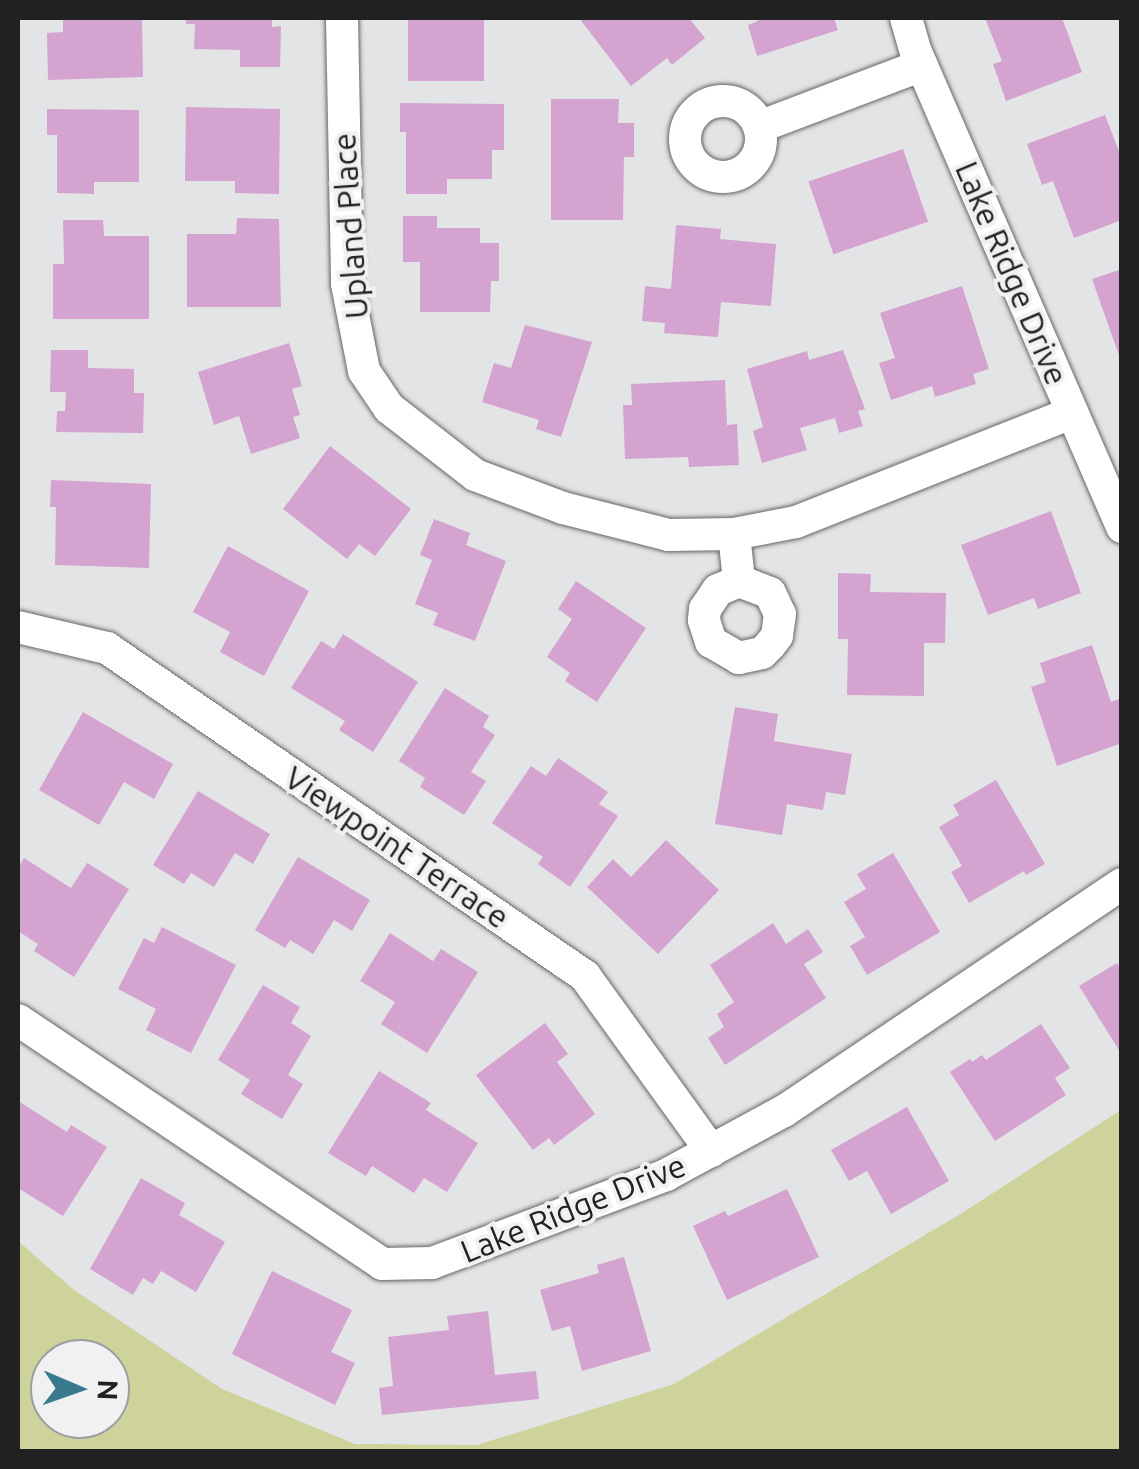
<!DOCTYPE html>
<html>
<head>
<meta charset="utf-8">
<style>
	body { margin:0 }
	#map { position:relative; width:1139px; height:1469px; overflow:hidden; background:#e3e4e5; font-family:Ubuntu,sans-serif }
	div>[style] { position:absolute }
	.green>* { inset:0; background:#ced39c }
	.building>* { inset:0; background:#d5a3d0; transform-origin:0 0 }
	.roads { filter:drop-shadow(0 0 2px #666668) drop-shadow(0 0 2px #666668) }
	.minor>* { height:32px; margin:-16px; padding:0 16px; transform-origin:16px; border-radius:16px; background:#fff }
	.minor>.ring { margin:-16px; padding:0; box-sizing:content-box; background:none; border:32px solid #fff; border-radius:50% }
	span { translate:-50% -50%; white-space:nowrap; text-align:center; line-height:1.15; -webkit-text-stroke:8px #f0f1f3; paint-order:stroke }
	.street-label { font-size:32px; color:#202121 }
	.frame { position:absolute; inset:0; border:20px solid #202121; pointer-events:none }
	.north { position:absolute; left:30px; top:1339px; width:100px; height:100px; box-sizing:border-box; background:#f0f1f3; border:2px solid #9d9e9f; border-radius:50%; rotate:92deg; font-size:28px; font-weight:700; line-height:40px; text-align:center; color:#202121 }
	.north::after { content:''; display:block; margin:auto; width:35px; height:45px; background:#39798d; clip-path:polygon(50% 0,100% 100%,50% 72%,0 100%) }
</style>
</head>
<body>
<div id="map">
	<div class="green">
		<i style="clip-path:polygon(evenodd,1121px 1110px,1121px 1451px,18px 1451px,18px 1241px,74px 1290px,222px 1389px,355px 1444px,477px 1445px,674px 1384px,962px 1213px,1121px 1110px,50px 1359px,110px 1359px,110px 1419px,50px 1419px,50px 1359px)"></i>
	</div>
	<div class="building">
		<i style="clip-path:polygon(63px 18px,142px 18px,143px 77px,48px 80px,47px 33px,63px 32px)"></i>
		<i style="clip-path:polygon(186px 18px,272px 18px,272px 27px,281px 26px,280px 67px,240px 67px,240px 50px,194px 49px,195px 24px,186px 24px)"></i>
		<i style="left:408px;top:18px;width:76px;height:63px"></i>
		<i style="clip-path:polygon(579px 18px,689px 18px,705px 38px,672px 65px,667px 58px,631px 86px)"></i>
		<i style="clip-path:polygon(757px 18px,834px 18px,838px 30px,757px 56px,748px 25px,758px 21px)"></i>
		<i style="clip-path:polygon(985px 18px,1062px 18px,1082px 72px,1006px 101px,993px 64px,1002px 61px)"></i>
		<i style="clip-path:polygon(551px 99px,619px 99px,618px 123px,634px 123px,634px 157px,624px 157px,623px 220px,551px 220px)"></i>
		<i style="clip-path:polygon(400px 103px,504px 104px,504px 150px,492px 150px,492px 179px,447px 179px,447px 194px,406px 194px,406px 132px,400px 132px)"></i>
		<i style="clip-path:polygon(186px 107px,280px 109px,279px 194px,235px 193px,235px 181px,185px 181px)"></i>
		<i style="clip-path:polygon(47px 109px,139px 110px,139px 182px,94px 182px,94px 194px,57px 193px,57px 135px,47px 135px)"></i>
		<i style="clip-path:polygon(1105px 115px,1122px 159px,1122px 220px,1074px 238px,1053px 181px,1042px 185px,1027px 144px)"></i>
		<i style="left:903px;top:149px;width:77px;height:100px;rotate:71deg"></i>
		<i style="clip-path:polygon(403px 216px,437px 216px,437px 228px,480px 228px,480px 243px,499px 243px,499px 281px,491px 281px,490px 312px,420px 312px,420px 262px,403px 262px)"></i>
		<i style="clip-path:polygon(237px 218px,279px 219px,281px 307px,187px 307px,187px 234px,236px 234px)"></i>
		<i style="clip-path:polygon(63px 220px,103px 220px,104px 236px,149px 236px,149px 319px,53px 319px,53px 264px,64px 264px)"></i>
		<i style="clip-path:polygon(676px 225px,721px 229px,720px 239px,776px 244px,771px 306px,721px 302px,718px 337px,664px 333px,665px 323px,642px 321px,645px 286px,671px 289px)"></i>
		<i style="clip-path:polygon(1122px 269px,1122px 361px,1121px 361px,1092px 279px)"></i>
		<i style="clip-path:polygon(962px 286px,989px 369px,973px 374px,976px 384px,935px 397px,932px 386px,891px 400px,879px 363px,895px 358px,880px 313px)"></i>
		<i style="clip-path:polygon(525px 325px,592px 342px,561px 437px,536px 429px,539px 420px,482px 402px,494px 363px,511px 368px)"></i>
		<i style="clip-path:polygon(289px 343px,302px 386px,292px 389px,300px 415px,293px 417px,300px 438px,251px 454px,239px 416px,214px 425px,198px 372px)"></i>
		<i style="clip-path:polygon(51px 350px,88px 350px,88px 368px,134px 369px,134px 393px,144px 393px,143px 433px,56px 432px,57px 411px,65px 411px,66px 392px,50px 392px)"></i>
		<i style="clip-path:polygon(843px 350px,865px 409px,858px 411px,863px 426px,839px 433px,835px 418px,800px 428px,807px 450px,762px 463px,753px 431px,763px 427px,747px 369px,807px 351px,809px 360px)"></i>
		<i style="clip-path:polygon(725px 380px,727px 425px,737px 424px,739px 465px,689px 467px,688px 457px,625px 459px,623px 405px,632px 405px,631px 384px)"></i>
		<i style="clip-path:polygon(330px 446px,411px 509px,375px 556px,359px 544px,347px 559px,283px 509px)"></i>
		<i style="clip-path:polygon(51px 480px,151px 484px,149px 568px,55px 565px,56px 507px,50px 507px)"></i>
		<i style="clip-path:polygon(1051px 511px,1081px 593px,1038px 609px,1034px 598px,988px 615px,961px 545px)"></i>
		<i style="clip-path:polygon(434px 519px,470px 533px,466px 545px,506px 561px,475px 641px,433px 625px,438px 613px,415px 604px,432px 560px,420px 555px)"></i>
		<i style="clip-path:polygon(228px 546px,309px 591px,264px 676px,220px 652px,230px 632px,193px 612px)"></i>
		<i style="clip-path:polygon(838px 573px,871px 574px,870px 592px,946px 593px,945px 643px,924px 643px,924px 696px,847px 695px,848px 639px,838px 639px)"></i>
		<i style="clip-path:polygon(576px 581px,646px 628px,597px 702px,565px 681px,570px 673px,547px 657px,572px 619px,558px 609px)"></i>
		<i style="clip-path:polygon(343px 634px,418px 682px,373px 752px,339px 730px,345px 721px,291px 688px,321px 641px,334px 649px)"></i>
		<i style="clip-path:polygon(1092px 645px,1111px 702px,1122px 698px,1122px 743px,1057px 766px,1031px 687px,1046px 682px,1040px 663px)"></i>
		<i style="clip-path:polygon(445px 688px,489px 716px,483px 727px,495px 735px,471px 772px,486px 781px,464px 815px,420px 787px,425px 778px,399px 761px)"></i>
		<i style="clip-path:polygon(735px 707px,778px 714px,774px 741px,852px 754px,845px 795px,826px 792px,823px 810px,787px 804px,782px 835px,715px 824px)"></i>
		<i style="clip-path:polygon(83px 712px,173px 764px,154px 799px,124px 782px,99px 825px,39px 790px)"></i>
		<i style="clip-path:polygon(558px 758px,608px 792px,599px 804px,618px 816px,570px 887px,538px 864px,543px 857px,492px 823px,531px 766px,546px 776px)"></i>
		<i style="clip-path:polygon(996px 780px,1045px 864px,1026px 875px,1024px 871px,969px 903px,951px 872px,962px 866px,939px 827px,959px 815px,953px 805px)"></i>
		<i style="clip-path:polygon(198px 791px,270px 834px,253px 864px,235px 853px,214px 887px,191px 873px,184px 884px,153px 865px)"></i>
		<i style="clip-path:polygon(666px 840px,719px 890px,658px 954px,587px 887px,613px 859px,631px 877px)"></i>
		<i style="clip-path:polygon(893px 853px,940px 932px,867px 975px,850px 946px,865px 937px,844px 902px,866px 889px,857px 874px)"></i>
		<i style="clip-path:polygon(298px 857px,370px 900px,352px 931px,334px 920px,313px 954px,290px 940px,285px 948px,255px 930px)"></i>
		<i style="clip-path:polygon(24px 858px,71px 888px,87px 863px,129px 889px,74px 977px,34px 951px,38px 944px,18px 931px,18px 868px)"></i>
		<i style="clip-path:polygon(773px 923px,786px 944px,808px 929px,823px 952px,804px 964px,826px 998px,725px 1065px,708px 1038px,724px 1027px,717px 1014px,734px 1002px,710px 965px)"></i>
		<i style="clip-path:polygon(162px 927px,236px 965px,191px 1053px,146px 1030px,156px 1009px,118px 989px,144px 938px,154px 943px)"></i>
		<i style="clip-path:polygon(390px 933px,433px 961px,441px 949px,478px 972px,427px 1053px,381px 1024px,395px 1002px,360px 981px)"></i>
		<i style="clip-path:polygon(1117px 963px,1122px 971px,1122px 1055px,1079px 986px)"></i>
		<i style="clip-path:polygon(263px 985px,300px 1007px,291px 1023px,311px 1036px,288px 1075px,303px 1084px,282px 1119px,241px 1094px,250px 1080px,218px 1060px)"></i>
		<i style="clip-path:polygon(545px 1023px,568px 1054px,557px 1062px,595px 1114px,554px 1145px,549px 1138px,533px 1150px,476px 1075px)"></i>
		<i style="clip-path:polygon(1041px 1024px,1070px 1068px,1055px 1078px,1066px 1095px,995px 1141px,950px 1072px,970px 1059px,972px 1062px,982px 1055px,986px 1060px)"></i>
		<i style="clip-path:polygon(379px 1071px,431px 1103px,426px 1110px,478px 1143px,447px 1192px,424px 1178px,414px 1193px,372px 1166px,366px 1176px,328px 1153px)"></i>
		<i style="clip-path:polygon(18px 1101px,67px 1132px,71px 1125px,107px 1147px,63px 1216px,18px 1188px)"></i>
		<i style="clip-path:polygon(907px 1107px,949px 1181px,891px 1214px,867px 1171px,849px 1181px,831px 1150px)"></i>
		<i style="clip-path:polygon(141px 1178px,185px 1203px,179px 1215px,225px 1242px,196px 1292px,161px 1271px,153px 1284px,143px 1278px,133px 1295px,90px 1269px)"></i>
		<i style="clip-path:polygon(787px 1189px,819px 1257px,727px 1300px,693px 1226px,725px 1211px,728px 1216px)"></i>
		<i style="clip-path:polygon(624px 1257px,651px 1351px,582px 1371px,570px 1326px,552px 1331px,540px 1290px,599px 1273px,597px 1265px)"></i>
		<i style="clip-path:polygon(272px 1271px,352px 1310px,331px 1352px,355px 1363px,335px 1405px,232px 1354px)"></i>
		<i style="clip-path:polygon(488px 1311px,495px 1375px,536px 1371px,539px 1399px,382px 1415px,379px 1388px,393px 1386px,388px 1337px,449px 1330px,447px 1316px)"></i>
	</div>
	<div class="roads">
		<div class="minor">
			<i style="left:342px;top:18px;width:266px;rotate:88.9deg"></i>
			<i style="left:347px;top:284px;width:89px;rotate:78.9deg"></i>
			<i style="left:364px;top:371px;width:45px;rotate:56deg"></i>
			<i style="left:389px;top:408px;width:109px;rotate:37.9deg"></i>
			<i style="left:475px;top:475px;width:94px;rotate:20.6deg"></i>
			<i style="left:563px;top:508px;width:109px;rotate:14.3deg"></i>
			<i style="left:669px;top:535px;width:65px;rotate:-0.9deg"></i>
			<i style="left:734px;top:534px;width:63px;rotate:-11deg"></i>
			<i style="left:796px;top:522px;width:297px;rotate:-21.6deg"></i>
			<i style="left:906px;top:18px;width:35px;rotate:74deg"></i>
			<i style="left:916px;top:52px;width:518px;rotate:66.55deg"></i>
			<i class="ring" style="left:685px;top:101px;width:44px;height:44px"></i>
			<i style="left:759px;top:127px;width:174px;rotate:-20.8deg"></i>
			<i style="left:734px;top:534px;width:47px;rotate:83.9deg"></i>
			<i style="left:739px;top:581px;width:33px;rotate:21deg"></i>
			<i style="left:770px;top:593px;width:23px;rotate:65deg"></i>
			<i style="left:780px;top:614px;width:22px;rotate:98deg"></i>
			<i style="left:777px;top:636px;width:11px;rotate:128deg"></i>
			<i style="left:770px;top:645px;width:11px;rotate:135deg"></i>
			<i style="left:762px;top:653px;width:24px;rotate:168deg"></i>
			<i style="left:739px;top:658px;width:32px;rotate:-150deg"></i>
			<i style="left:711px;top:642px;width:23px;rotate:-108deg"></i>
			<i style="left:704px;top:620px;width:11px;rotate:-85deg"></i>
			<i style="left:705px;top:609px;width:23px;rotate:-56deg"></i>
			<i style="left:718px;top:590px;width:23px;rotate:-23deg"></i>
			<i style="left:18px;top:627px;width:91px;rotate:13.3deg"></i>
			<i style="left:107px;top:648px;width:580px;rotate:34.46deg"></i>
			<i style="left:585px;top:976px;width:216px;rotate:54.2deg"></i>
			<i style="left:18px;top:1020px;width:438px;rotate:33.8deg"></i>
			<i style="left:382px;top:1264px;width:50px;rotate:-1.1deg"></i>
			<i style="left:432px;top:1263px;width:250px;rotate:-20.6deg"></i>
			<i style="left:666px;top:1175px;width:134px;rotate:-28.5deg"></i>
			<i style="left:784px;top:1111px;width:407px;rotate:-33.9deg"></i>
		</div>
	</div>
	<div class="street-label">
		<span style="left:350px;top:226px;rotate:-94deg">Upland Place</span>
		<span style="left:1012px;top:273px;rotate:67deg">Lake Ridge Drive</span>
		<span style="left:397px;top:847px;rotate:34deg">Viewpoint Terrace</span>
		<span style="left:573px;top:1208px;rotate:-22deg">Lake Ridge Drive</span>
	</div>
	<div class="frame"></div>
	<div class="north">N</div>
</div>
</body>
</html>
